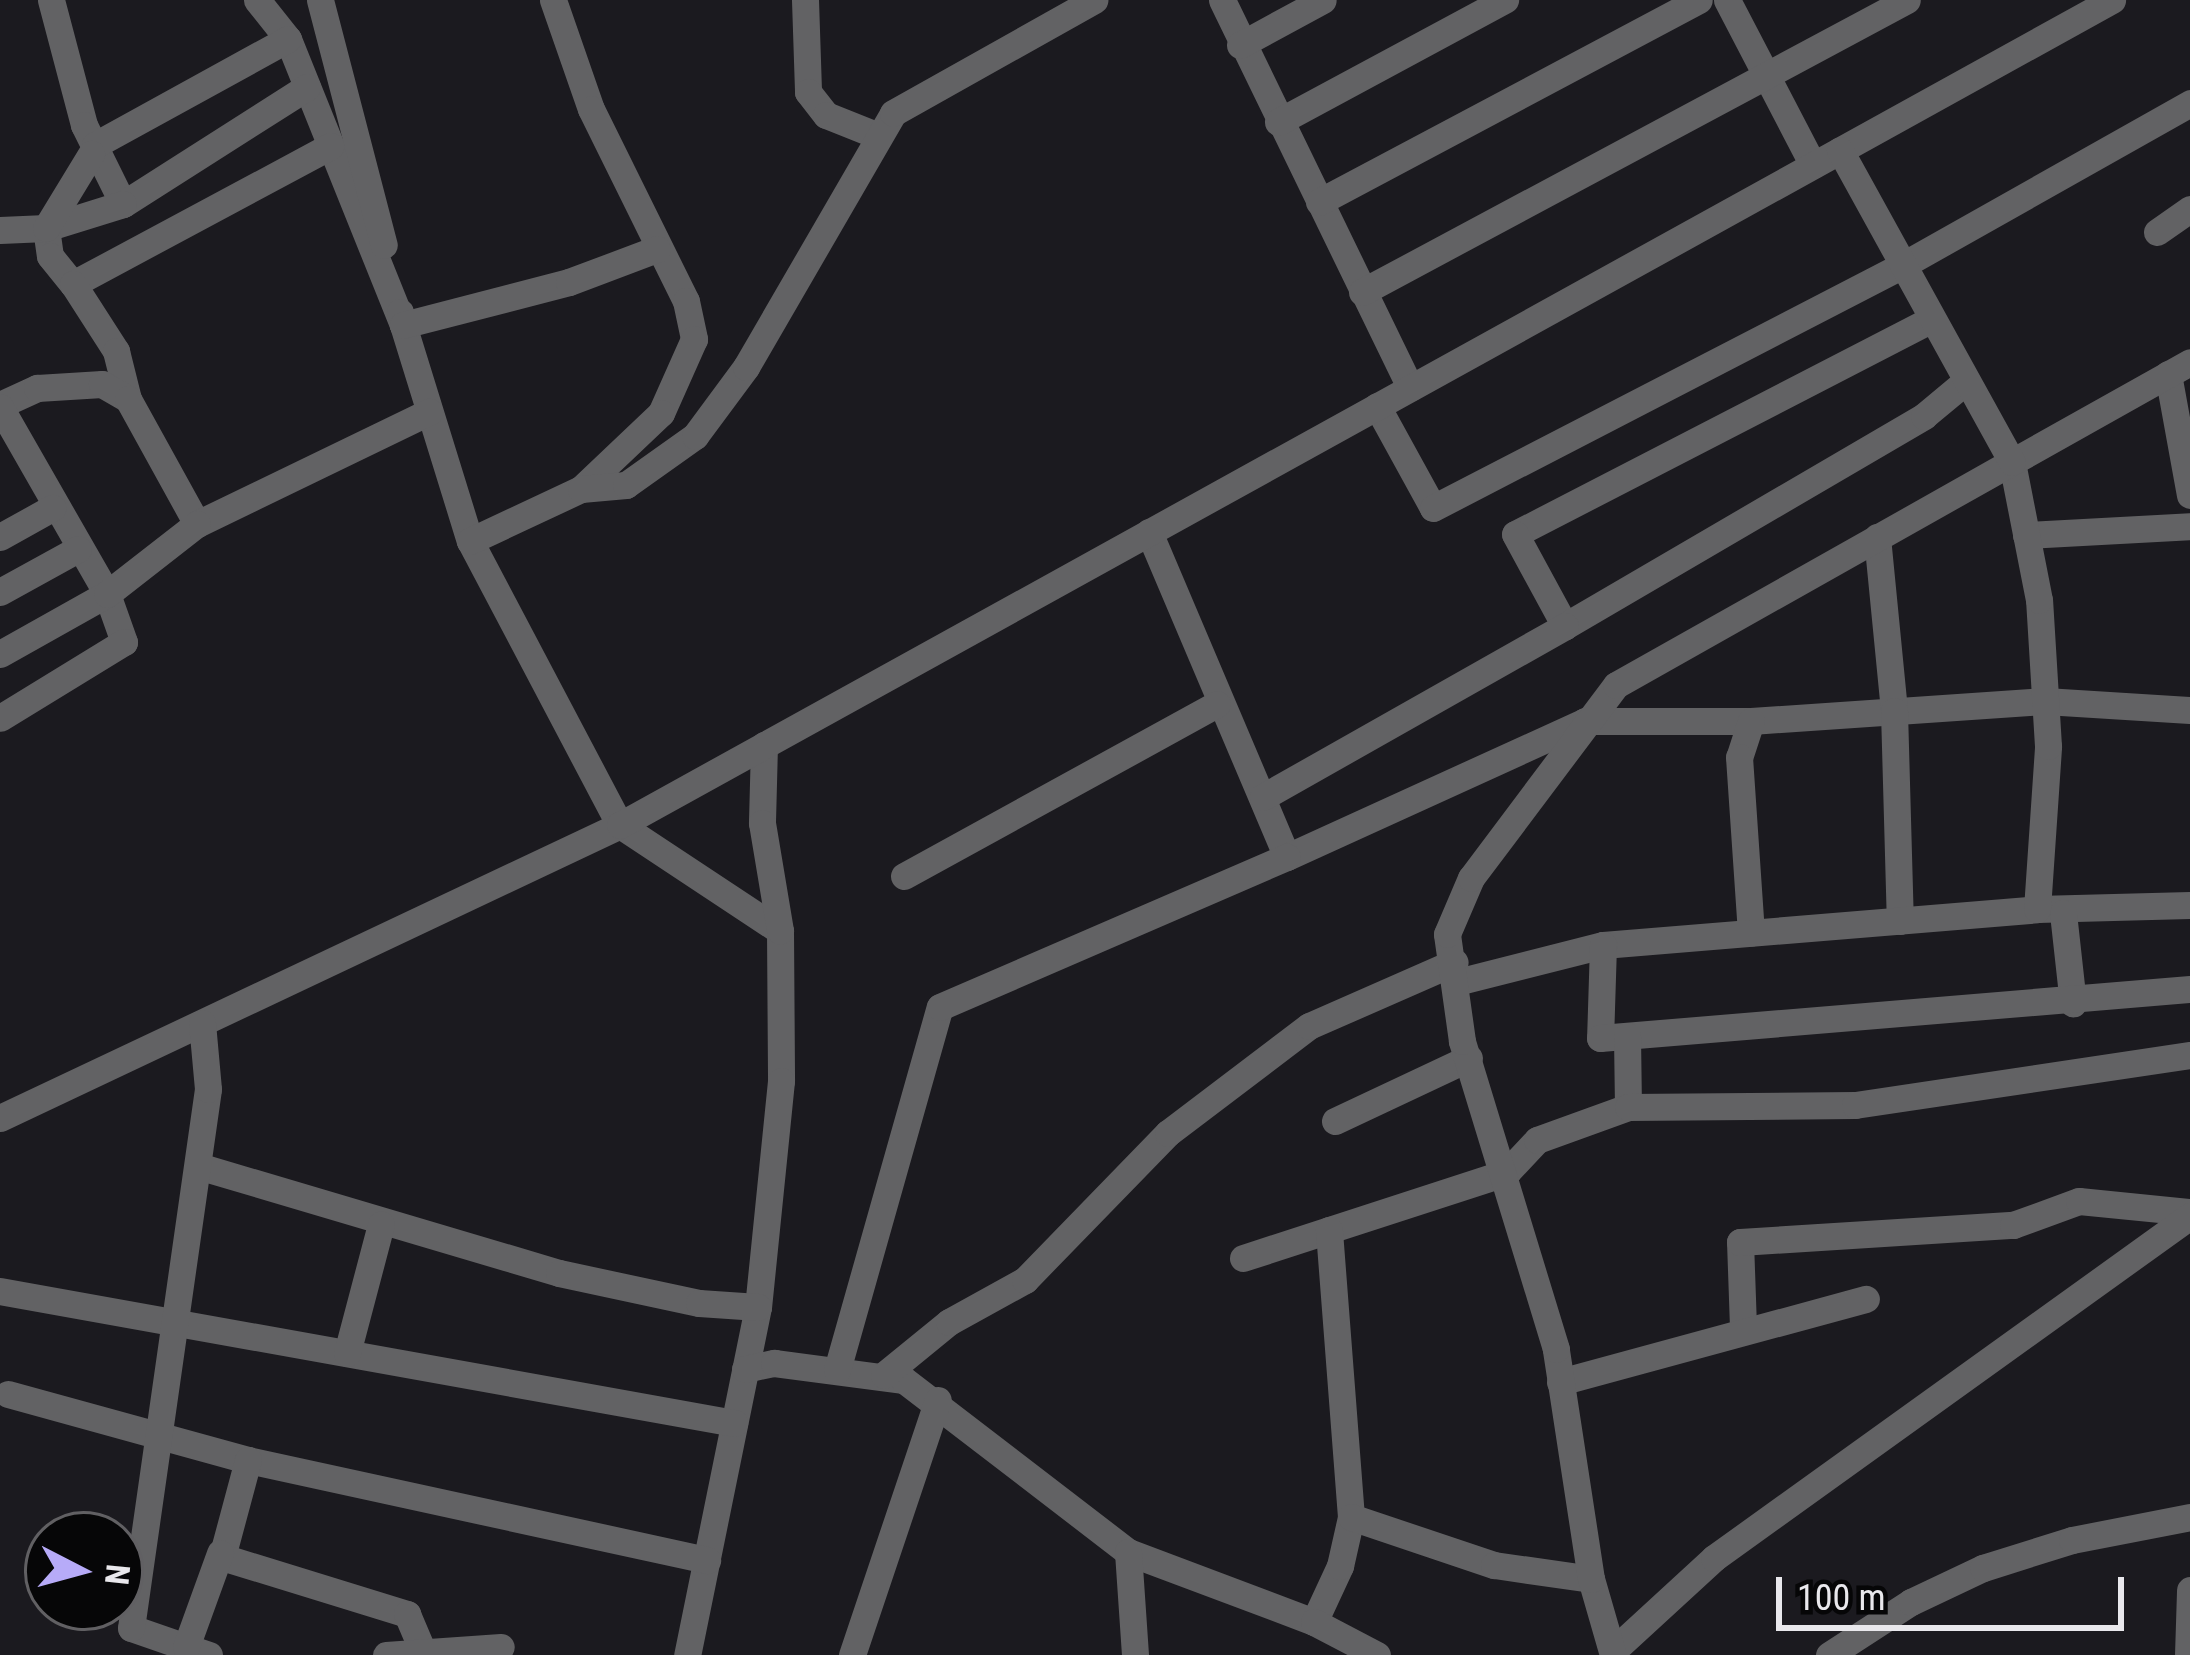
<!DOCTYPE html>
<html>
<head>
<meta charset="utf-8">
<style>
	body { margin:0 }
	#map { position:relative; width:2190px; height:1655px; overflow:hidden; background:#1b1a1f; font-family:"Roboto Condensed",sans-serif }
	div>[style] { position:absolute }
	.minor>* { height:27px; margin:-13.5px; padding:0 13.5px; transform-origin:13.5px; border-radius:13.5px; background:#626264 }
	span { translate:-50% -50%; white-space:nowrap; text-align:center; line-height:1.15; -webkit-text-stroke:10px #060607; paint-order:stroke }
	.north { position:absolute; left:24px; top:1511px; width:120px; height:120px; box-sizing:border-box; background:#060607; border:3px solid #616063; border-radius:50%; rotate:96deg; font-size:33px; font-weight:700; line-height:48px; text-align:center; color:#e9e8ec }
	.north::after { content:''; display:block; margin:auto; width:42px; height:54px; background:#b7abf8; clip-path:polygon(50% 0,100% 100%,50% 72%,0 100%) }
	.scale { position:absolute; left:1776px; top:1577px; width:348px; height:54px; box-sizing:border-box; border:6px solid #e9e8ec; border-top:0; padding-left:15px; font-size:36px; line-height:42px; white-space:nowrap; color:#e9e8ec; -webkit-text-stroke:9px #060607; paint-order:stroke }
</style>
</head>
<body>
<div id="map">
	<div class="minor">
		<i style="left:51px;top:0;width:129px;rotate:75.2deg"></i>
		<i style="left:84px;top:125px;width:88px;rotate:63.7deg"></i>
		<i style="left:257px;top:0;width:50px;rotate:51.5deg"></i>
		<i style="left:288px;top:39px;width:308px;rotate:68.1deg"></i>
		<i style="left:403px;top:325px;width:226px;rotate:72.8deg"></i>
		<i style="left:470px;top:541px;width:321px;rotate:62.2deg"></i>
		<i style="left:620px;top:825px;width:192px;rotate:33.5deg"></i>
		<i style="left:780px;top:931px;width:150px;rotate:89.6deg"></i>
		<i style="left:781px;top:1081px;width:227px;rotate:95.8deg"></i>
		<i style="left:758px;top:1307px;width:355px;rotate:101.5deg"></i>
		<i style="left:320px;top:0;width:253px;rotate:75.4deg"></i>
		<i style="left:553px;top:0;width:115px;rotate:70.8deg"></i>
		<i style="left:591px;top:109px;width:214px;rotate:63.7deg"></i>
		<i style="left:686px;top:301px;width:39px;rotate:78deg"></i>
		<i style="left:694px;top:339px;width:81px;rotate:114deg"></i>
		<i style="left:661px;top:413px;width:110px;rotate:136.5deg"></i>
		<i style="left:805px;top:0;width:92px;rotate:88.1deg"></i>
		<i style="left:808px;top:92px;width:29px;rotate:52deg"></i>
		<i style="left:826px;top:115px;width:54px;rotate:21.8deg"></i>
		<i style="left:1222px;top:0;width:431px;rotate:64.1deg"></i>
		<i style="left:1727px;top:0;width:186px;rotate:62.5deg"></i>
		<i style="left:1240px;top:45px;width:94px;rotate:-28.5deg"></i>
		<i style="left:307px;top:87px;width:218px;rotate:147.5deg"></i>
		<i style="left:123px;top:204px;width:81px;rotate:162.7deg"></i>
		<i style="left:46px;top:228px;width:28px;rotate:82deg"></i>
		<i style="left:50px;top:256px;width:36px;rotate:51deg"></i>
		<i style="left:73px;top:284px;width:292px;rotate:-28.2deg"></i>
		<i style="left:1278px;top:122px;width:258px;rotate:-28.3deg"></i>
		<i style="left:95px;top:145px;width:220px;rotate:-28.8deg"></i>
		<i style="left:1319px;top:202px;width:430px;rotate:-28deg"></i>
		<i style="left:0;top:230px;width:46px;rotate:-2.5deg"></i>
		<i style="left:46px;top:228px;width:87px;rotate:-58.7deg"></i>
		<i style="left:2157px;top:232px;width:40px;rotate:-34.9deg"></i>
		<i style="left:73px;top:284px;width:80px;rotate:57.3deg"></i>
		<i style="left:116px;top:351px;width:49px;rotate:76deg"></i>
		<i style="left:1362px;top:292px;width:618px;rotate:-28.18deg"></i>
		<i style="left:400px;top:312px;width:13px;rotate:77deg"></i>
		<i style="left:403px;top:325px;width:171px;rotate:-14.5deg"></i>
		<i style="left:569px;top:282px;width:94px;rotate:-20.6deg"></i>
		<i style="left:1932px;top:319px;width:469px;rotate:152.7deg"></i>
		<i style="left:1515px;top:534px;width:105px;rotate:61.5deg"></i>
		<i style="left:1565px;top:626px;width:416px;rotate:-30.3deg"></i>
		<i style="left:1924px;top:416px;width:55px;rotate:-39.8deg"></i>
		<i style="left:2168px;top:374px;width:123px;rotate:79.7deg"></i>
		<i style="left:0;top:405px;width:41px;rotate:-24.7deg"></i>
		<i style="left:37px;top:388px;width:65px;rotate:-3.5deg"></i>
		<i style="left:102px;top:384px;width:30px;rotate:30deg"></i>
		<i style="left:128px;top:399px;width:143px;rotate:61.1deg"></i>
		<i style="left:197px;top:524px;width:258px;rotate:-25.8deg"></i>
		<i style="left:1377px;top:406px;width:116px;rotate:61.2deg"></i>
		<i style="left:1433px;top:508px;width:529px;rotate:-27.34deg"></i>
		<i style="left:1903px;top:265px;width:330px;rotate:-29.4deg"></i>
		<i style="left:0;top:407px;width:215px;rotate:60.2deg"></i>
		<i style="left:107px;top:594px;width:51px;rotate:70.5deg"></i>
		<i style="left:124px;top:642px;width:145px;rotate:148.5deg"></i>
		<i style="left:1149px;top:532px;width:353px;rotate:67deg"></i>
		<i style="left:1287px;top:857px;width:328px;rotate:-24.5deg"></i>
		<i style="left:1585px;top:721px;width:166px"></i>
		<i style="left:1751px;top:721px;width:295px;rotate:-3.9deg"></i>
		<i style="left:2045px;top:701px;width:145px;rotate:3.6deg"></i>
		<i style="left:2026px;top:535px;width:164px;rotate:-3.1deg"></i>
		<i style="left:0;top:537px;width:60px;rotate:-29.1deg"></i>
		<i style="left:1877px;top:537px;width:175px;rotate:84.4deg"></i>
		<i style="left:1894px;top:711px;width:210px;rotate:88.4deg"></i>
		<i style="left:470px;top:541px;width:123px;rotate:-25.1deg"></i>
		<i style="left:581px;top:489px;width:45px;rotate:-5.1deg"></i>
		<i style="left:626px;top:485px;width:85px;rotate:-35.4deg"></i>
		<i style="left:695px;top:436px;width:86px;rotate:-53.5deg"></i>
		<i style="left:746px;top:367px;width:293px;rotate:-59.9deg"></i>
		<i style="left:893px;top:113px;width:231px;rotate:-29.3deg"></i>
		<i style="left:0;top:592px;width:89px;rotate:-28.9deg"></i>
		<i style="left:0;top:654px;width:123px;rotate:-29.3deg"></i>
		<i style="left:107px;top:594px;width:114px;rotate:-37.9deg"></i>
		<i style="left:1751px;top:721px;width:38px;rotate:108deg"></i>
		<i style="left:1739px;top:757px;width:176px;rotate:86.1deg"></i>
		<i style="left:764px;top:745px;width:78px;rotate:91.5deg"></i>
		<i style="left:762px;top:823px;width:109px;rotate:80.5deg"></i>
		<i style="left:1263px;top:797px;width:347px;rotate:-29.5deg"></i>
		<i style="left:904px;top:876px;width:357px;rotate:-28.8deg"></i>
		<i style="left:2037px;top:909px;width:153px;rotate:-1.5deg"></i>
		<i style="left:2063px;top:913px;width:91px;rotate:83.7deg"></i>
		<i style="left:1603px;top:945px;width:435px;rotate:-4.7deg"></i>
		<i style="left:2037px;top:909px;width:163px;rotate:-86.1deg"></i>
		<i style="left:2048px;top:746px;width:146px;rotate:-93.5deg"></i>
		<i style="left:2039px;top:600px;width:141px;rotate:-101.1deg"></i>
		<i style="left:2012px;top:462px;width:204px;rotate:-29.3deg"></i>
		<i style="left:1457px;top:982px;width:151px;rotate:-14.2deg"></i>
		<i style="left:1603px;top:945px;width:93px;rotate:91.8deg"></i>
		<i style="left:1600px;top:1038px;width:592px;rotate:-4.75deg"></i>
		<i style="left:1627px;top:1036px;width:71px;rotate:89.2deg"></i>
		<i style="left:0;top:1118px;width:686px;rotate:-25.29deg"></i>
		<i style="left:620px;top:825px;width:1705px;rotate:-28.94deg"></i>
		<i style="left:1335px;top:1121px;width:148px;rotate:-25.2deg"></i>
		<i style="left:198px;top:1166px;width:377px;rotate:16.5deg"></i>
		<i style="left:559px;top:1273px;width:143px;rotate:12.1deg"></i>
		<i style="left:699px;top:1303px;width:59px;rotate:3.9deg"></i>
		<i style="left:1243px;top:1258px;width:278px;rotate:-18deg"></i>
		<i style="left:1507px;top:1172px;width:44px;rotate:-46.8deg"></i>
		<i style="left:1537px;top:1140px;width:97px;rotate:-19.9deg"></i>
		<i style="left:1628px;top:1107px;width:227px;rotate:-0.5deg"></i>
		<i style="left:1855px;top:1105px;width:339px;rotate:-8.5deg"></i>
		<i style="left:0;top:1291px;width:746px;rotate:10.19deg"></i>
		<i style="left:1743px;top:1327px;width:85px;rotate:-92deg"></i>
		<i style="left:1740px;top:1242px;width:274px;rotate:-3.6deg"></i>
		<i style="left:2013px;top:1225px;width:70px;rotate:-20deg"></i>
		<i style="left:2079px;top:1201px;width:112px;rotate:5.7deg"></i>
		<i style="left:347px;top:1353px;width:133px;rotate:-75.2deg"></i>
		<i style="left:745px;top:1369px;width:30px;rotate:-12deg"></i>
		<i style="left:774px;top:1363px;width:131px;rotate:7.5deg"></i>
		<i style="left:904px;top:1380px;width:282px;rotate:37.5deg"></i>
		<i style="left:1128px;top:1552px;width:199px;rotate:20.6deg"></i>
		<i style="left:1314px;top:1622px;width:62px;rotate:-65.1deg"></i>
		<i style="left:1340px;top:1566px;width:50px;rotate:-77.3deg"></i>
		<i style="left:1351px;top:1517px;width:288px;rotate:-94.4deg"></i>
		<i style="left:837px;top:1370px;width:377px;rotate:-74.2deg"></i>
		<i style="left:940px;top:1007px;width:378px;rotate:-23.4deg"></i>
		<i style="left:884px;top:1375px;width:84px;rotate:-39.2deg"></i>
		<i style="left:949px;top:1322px;width:87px;rotate:-28.9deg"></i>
		<i style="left:1025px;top:1280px;width:205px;rotate:-45.8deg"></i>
		<i style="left:1168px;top:1133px;width:177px;rotate:-37.2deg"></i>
		<i style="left:1309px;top:1026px;width:159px;rotate:-23.7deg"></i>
		<i style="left:1560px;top:1382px;width:317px;rotate:-15.2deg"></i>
		<i style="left:8px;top:1394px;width:249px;rotate:15.4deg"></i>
		<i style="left:248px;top:1460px;width:470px;rotate:12.3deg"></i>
		<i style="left:248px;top:1460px;width:100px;rotate:105deg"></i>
		<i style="left:222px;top:1557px;width:194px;rotate:17.1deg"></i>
		<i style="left:407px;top:1614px;width:38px;rotate:67deg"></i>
		<i style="left:1351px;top:1517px;width:151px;rotate:18.6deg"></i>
		<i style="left:1494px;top:1565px;width:98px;rotate:8.2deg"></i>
		<i style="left:1128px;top:1552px;width:103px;rotate:86.1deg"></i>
		<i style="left:1314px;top:1622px;width:71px;rotate:27.6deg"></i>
		<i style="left:186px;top:1647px;width:58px;rotate:-160.9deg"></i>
		<i style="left:131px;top:1628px;width:544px;rotate:-81.87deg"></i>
		<i style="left:208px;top:1089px;width:66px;rotate:-95.2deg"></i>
		<i style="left:1614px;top:1650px;width:136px;rotate:-42.6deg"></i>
		<i style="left:1714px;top:1558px;width:586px;rotate:-35.7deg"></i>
		<i style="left:209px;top:1655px;width:24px;rotate:-161deg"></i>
		<i style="left:186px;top:1647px;width:100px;rotate:-70.1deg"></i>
		<i style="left:386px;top:1655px;width:115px;rotate:-4deg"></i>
		<i style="left:852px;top:1655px;width:269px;rotate:-71.4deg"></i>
		<i style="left:1613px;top:1655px;width:79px;rotate:-106.1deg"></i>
		<i style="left:1591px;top:1579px;width:233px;rotate:-98.7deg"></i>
		<i style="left:1556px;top:1349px;width:322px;rotate:-107deg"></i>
		<i style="left:1462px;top:1041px;width:108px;rotate:-98deg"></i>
		<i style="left:1447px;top:934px;width:61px;rotate:-66.8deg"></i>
		<i style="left:1471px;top:878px;width:241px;rotate:-53.1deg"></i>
		<i style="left:1616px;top:685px;width:454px;rotate:-29.4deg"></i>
		<i style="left:2012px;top:462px;width:356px;rotate:-118.9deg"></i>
		<i style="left:1829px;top:1655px;width:98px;rotate:-32.9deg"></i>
		<i style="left:1911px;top:1602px;width:80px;rotate:-25.3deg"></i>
		<i style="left:1983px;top:1568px;width:93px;rotate:-17.5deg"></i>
		<i style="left:2072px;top:1540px;width:120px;rotate:-11deg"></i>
		<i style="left:2188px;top:1655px;width:65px;rotate:-88.2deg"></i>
	</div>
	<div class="north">N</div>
	<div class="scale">100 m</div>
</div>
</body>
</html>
